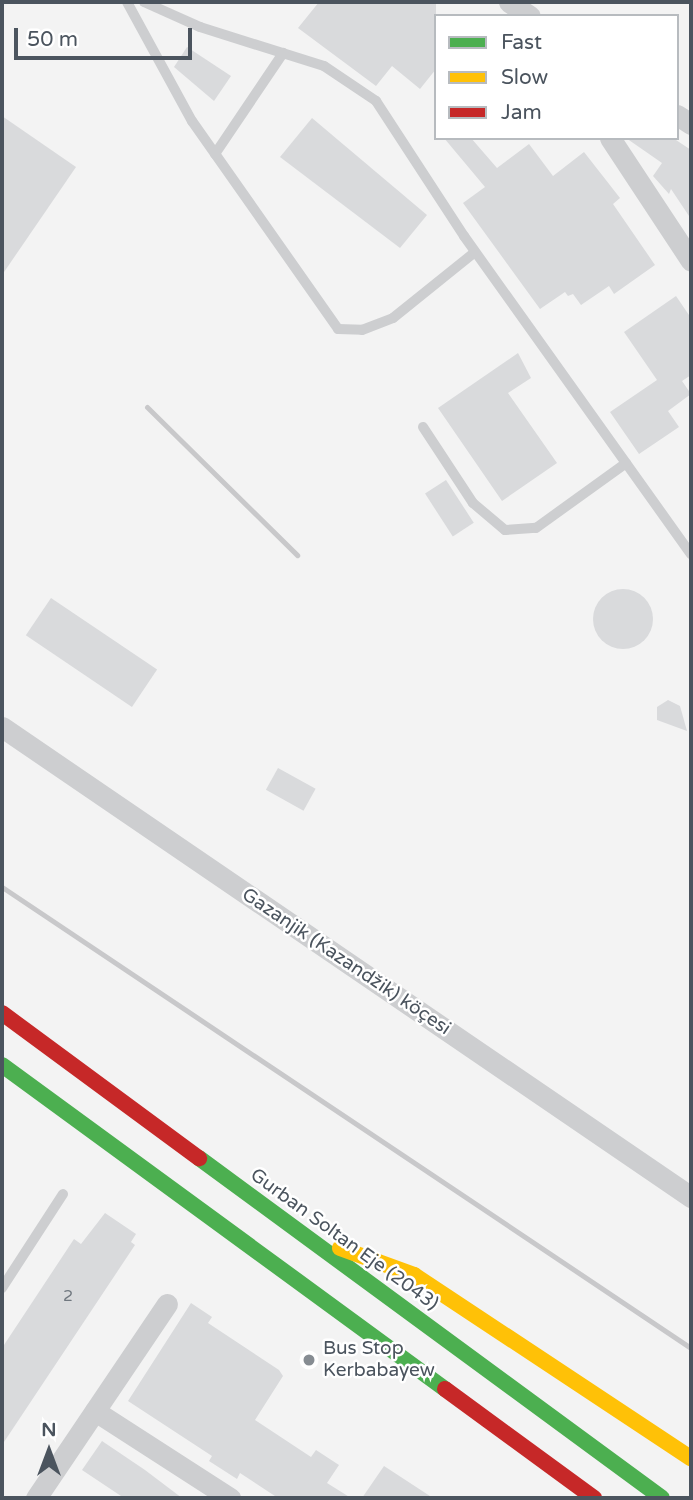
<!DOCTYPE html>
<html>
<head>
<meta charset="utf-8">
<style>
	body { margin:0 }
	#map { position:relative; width:693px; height:1500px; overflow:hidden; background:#f3f3f3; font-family:"Varela Round",sans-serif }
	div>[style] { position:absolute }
	.building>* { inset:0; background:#d9dadc; transform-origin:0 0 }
	.round { border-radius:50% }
	.lane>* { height:10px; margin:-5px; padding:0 5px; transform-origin:5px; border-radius:5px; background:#cdced0 }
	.street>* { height:21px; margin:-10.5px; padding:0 10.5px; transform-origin:10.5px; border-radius:10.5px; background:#cdced0 }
	.fast>* { height:16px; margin:-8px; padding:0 8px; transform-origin:8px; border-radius:8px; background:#4caf50 }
	.slow>* { height:16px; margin:-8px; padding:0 8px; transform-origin:8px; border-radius:8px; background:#ffc107 }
	.jam>* { height:16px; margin:-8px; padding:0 8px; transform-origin:8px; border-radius:8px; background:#c62828 }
	.rail>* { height:5px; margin:-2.5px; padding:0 2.5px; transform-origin:2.5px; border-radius:2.5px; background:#c8c8ca }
	.dots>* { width:19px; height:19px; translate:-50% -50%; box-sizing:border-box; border:4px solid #fff; border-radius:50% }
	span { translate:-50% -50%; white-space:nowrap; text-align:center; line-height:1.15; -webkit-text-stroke:5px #fff; paint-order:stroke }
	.number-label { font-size:16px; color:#70777f }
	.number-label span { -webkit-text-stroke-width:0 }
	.street-label { font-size:19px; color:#4b545e }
	.poi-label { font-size:19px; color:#4b545e }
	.left { translate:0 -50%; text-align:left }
	.frame { position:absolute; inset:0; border:4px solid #4b545e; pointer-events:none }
	.legend { position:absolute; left:434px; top:14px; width:245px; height:126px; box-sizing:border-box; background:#fff; border:2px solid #b7bbbf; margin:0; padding:9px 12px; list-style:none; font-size:21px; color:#4b545e }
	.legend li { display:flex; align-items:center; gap:14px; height:35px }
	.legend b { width:35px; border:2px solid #b7bbbf }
	.north { position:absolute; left:14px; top:1416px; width:70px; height:70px; -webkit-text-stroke:5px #fff; paint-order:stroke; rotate:0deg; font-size:19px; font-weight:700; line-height:28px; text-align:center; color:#4b545e }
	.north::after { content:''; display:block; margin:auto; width:24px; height:32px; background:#4b545e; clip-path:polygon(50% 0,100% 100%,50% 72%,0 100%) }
	.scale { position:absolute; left:14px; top:28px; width:178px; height:32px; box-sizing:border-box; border:4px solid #4b545e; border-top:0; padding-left:9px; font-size:21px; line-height:24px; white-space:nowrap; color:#4b545e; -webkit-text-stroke:5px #fff; paint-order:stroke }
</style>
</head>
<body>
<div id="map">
	<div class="building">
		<i style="clip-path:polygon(319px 2px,436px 2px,436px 69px,420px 89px,392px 66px,376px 86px,298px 28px)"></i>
		<i style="clip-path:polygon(187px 47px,231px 76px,214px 101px,174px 67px)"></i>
		<i style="clip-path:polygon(2px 116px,76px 167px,2px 275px)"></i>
		<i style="clip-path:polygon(312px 118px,427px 215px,400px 248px,280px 157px)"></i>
		<i style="clip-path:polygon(444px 138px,471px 138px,497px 168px,529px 144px,553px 176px,584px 152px,620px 198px,613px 204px,655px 265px,614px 294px,609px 286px,581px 305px,573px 294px,568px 296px,565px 292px,540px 309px,463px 203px,485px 187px)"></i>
		<i style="clip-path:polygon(626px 138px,673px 138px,691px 150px,691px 219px,671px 189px,669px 194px,653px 176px,662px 163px)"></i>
		<i style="clip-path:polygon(676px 296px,691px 318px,691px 375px,682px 381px,691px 394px,668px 411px,679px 427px,639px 454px,610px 412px,657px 380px,624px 332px)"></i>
		<i style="clip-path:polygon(518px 353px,531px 378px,508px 393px,557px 463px,502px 501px,438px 408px)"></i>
		<i style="left:446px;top:480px;width:51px;height:25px;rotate:57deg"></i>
		<i class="round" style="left:593px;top:589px;width:60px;height:60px"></i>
		<i style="left:51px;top:598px;width:128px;height:45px;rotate:34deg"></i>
		<i style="clip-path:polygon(668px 700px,680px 706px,687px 731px,657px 720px,657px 707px)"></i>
		<i style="left:278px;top:768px;width:43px;height:25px;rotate:29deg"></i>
		<i style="clip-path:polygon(105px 1213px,136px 1234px,131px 1242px,135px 1245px,2px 1445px,2px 1348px,74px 1239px,81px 1244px)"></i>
		<i style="clip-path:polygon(191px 1303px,212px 1317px,208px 1323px,279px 1370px,283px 1376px,255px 1420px,311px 1457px,316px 1450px,339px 1465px,327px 1483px,351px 1498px,278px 1498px,240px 1473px,237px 1479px,209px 1461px,212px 1456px,128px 1401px)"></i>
		<i style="clip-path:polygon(102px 1441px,145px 1470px,182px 1498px,124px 1498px,82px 1470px)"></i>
		<i style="clip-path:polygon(384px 1466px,433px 1498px,362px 1498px)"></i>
	</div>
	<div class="lane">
		<i style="left:127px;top:2px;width:136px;rotate:61.4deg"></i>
		<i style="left:192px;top:121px;width:254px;rotate:54.9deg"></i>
		<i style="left:338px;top:329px;width:24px;rotate:2deg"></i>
		<i style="left:362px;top:330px;width:33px;rotate:-21deg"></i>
		<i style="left:393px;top:318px;width:105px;rotate:-38.8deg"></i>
		<i style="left:144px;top:2px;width:61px;rotate:24.1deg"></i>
		<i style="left:200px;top:27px;width:130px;rotate:17.5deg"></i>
		<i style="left:324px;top:66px;width:63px;rotate:33.9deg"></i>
		<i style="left:376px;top:101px;width:161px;rotate:56.9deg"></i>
		<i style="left:464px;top:236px;width:391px;rotate:54.5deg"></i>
		<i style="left:215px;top:154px;width:122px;rotate:-56deg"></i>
		<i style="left:423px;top:427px;width:91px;rotate:56.7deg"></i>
		<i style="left:473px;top:503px;width:42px;rotate:40.2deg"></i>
		<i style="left:505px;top:530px;width:31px;rotate:-4deg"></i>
		<i style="left:536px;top:528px;width:111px;rotate:-35.8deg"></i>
		<i style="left:2px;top:1288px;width:112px;rotate:-57deg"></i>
	</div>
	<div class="street">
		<i style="left:509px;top:2px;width:25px;rotate:34deg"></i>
		<i style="left:677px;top:115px;width:17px;rotate:33deg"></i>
		<i style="left:610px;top:138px;width:147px;rotate:56.6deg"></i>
		<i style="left:2px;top:727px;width:834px;rotate:34.3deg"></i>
		<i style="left:95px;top:1411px;width:161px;rotate:32.8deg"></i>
		<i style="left:36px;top:1498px;width:234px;rotate:-56deg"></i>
	</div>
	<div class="fast">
		<i style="left:2px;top:1065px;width:549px;rotate:36.18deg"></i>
		<i style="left:199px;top:1158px;width:574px;rotate:36.29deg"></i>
	</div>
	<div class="slow">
		<i style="left:340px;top:1248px;width:79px;rotate:20deg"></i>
		<i style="left:414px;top:1275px;width:332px;rotate:33.5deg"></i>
	</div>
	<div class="jam">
		<i style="left:2px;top:1013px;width:245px;rotate:36.4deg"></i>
		<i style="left:445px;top:1389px;width:185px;rotate:36.2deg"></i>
	</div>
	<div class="rail">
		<i style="left:147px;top:407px;width:211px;rotate:44.6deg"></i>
		<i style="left:2px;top:887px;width:829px;rotate:33.79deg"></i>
	</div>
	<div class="dots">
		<i style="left:309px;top:1360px;background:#868c92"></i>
	</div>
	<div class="number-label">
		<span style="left:68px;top:1296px">2</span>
	</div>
	<div class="street-label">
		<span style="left:346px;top:962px;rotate:34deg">Gazanjik (Kazandžik) köçesi</span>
		<span style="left:344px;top:1240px;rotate:36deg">Gurban Soltan Eje (2043)</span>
	</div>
	<div class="poi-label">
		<span class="left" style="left:323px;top:1360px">Bus Stop<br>Kerbabayew</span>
	</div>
	<div class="frame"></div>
	<ul class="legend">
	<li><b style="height:9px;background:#4caf50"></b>Fast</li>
	<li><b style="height:9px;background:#ffc107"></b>Slow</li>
	<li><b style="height:9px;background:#c62828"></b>Jam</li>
	</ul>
	<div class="north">N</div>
	<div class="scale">50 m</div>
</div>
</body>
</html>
